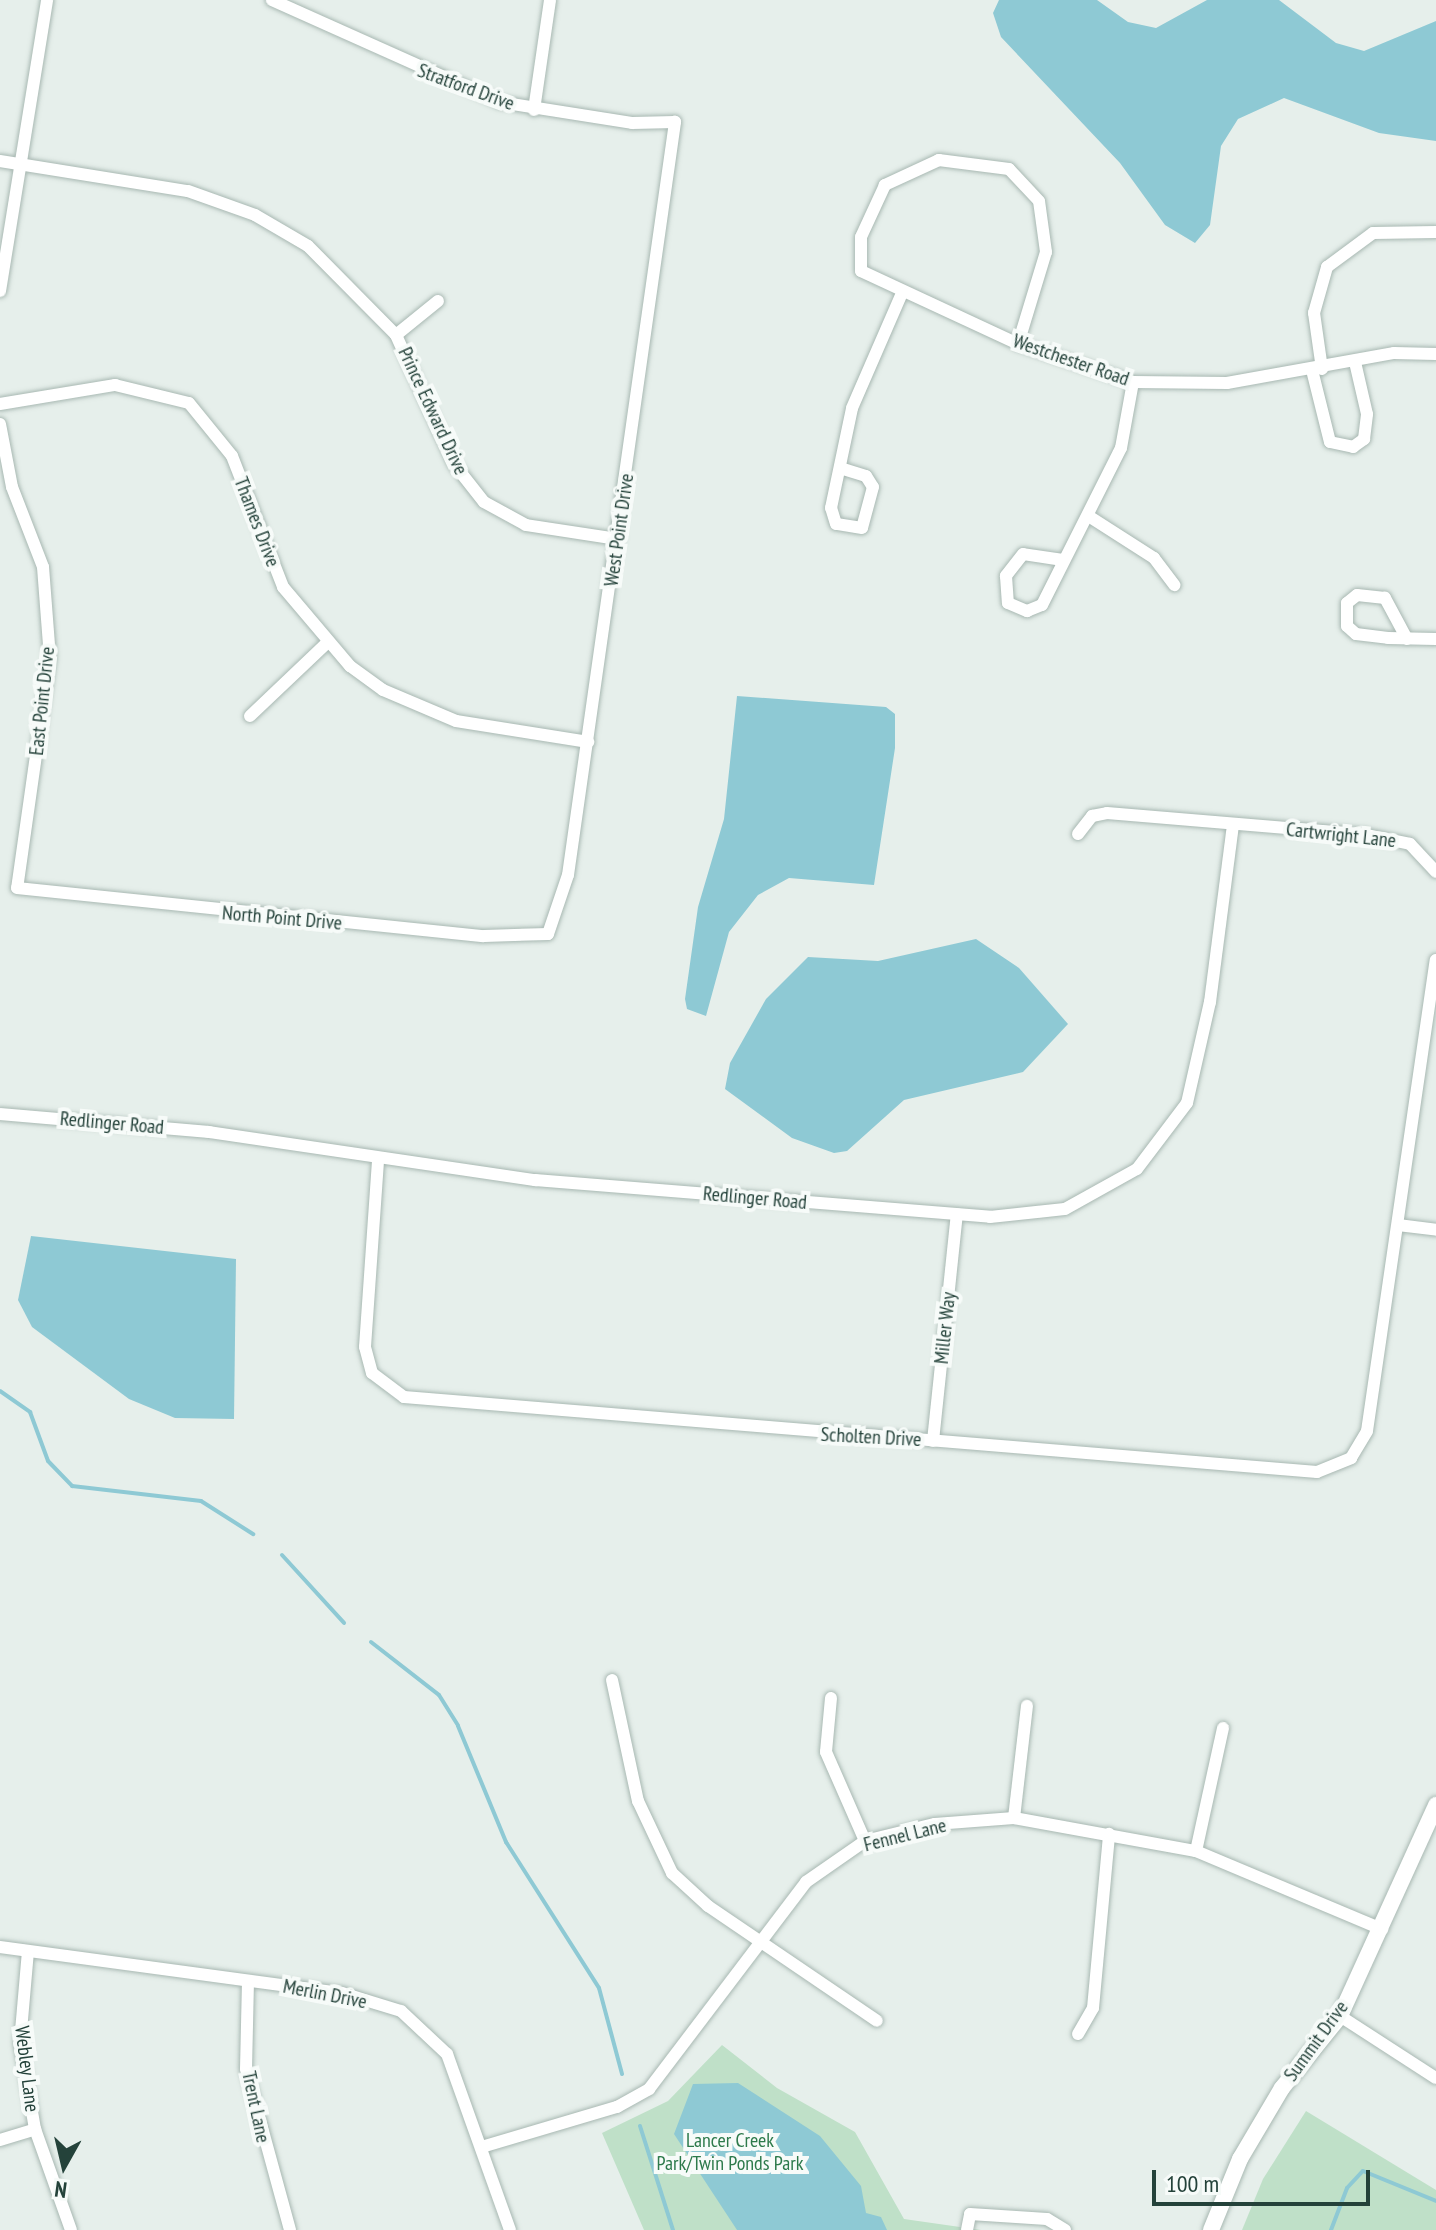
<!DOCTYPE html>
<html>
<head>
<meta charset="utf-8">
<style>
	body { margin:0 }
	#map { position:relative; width:1436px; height:2230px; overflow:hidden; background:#e6efeb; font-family:"PT Sans Narrow",sans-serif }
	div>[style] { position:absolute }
	.green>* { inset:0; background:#bfe0c8 }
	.water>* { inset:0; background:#8ec9d4 }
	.stream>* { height:4px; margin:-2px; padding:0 2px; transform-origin:2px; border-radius:2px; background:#8ec9d4 }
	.roads { filter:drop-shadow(0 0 2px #a8b8b2) drop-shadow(0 0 2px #a8b8b2) }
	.street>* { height:12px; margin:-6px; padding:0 6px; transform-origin:6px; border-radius:6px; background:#fff }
	.secondary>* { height:16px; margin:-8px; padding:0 8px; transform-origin:8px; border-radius:8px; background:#fff }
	span { translate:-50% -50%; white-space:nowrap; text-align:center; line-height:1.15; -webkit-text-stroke:8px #f7fbf9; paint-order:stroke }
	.street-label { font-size:20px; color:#24423a }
	.park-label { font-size:20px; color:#2d7a4b }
	.north { position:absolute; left:24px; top:2126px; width:80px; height:80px; -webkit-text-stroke:6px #f7fbf9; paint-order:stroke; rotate:188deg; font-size:22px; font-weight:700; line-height:32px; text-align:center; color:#24423a }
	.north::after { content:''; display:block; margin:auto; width:28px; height:36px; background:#24423a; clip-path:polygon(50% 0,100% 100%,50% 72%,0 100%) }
	.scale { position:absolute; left:1152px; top:2170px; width:218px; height:36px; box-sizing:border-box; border:4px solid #24423a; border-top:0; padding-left:10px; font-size:24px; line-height:28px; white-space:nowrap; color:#24423a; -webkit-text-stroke:6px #f7fbf9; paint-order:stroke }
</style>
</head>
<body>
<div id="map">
	<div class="green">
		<i style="clip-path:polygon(722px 2045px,777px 2088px,855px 2132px,904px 2219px,981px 2230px,644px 2230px,602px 2133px,668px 2101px)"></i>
		<i style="clip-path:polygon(1306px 2111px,1436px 2190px,1436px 2230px,1242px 2230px,1263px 2179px)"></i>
	</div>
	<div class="water">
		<i style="clip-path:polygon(999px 0,1097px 0,1128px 22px,1156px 28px,1207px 0,1279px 0,1336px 43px,1364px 51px,1436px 21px,1436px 141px,1379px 133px,1284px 98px,1238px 119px,1221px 146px,1210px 225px,1195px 243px,1165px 225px,1120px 163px,1001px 37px,993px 13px)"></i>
		<i style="clip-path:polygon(737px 696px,886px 707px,895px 714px,895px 748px,874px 885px,789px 878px,758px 895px,729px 932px,706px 1016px,687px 1009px,685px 999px,698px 907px,724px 819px)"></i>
		<i style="clip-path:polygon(976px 939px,1019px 968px,1068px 1024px,1023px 1072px,904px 1100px,847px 1151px,834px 1153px,792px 1138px,725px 1089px,730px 1063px,766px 999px,808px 957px,878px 961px)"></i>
		<i style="clip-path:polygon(31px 1236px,236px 1259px,234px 1419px,175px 1418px,129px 1399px,32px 1327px,18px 1300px)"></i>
		<i style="clip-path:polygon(738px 2083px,820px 2136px,861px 2186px,866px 2213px,881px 2217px,887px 2230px,737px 2230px,674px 2134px,693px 2084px)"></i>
	</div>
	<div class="stream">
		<i style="left:0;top:1391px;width:37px;rotate:35deg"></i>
		<i style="left:30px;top:1412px;width:52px;rotate:69.8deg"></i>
		<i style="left:48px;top:1461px;width:35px;rotate:46deg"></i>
		<i style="left:72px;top:1486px;width:130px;rotate:6.6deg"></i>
		<i style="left:201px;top:1501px;width:62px;rotate:32.4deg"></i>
		<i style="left:282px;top:1555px;width:92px;rotate:47.6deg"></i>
		<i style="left:371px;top:1642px;width:86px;rotate:37.9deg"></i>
		<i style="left:439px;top:1695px;width:36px;rotate:58deg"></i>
		<i style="left:458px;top:1726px;width:126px;rotate:67.5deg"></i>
		<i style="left:506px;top:1842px;width:173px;rotate:57.5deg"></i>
		<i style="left:599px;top:1988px;width:89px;rotate:75deg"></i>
		<i style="left:640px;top:2126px;width:109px;rotate:72.4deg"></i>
		<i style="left:1331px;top:2230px;width:45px;rotate:-69.1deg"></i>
		<i style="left:1347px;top:2188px;width:23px;rotate:-47deg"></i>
		<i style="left:1363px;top:2171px;width:79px;rotate:22.3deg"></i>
	</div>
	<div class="roads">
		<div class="street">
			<i style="left:534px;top:110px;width:111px;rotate:-81.7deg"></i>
			<i style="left:0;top:161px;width:190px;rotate:9.1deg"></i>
			<i style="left:188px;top:191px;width:71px;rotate:19.7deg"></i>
			<i style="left:255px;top:215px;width:61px;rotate:30.3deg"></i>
			<i style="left:308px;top:246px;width:125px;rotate:45.3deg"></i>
			<i style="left:396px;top:335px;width:141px;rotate:65.8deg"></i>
			<i style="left:454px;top:464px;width:48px;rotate:51.7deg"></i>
			<i style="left:484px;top:502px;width:48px;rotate:28.7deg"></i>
			<i style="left:526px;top:525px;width:93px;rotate:8.7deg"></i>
			<i style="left:0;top:291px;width:295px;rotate:-80.8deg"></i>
			<i style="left:396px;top:335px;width:54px;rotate:-39deg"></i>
			<i style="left:1018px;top:344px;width:96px;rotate:-73.1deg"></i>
			<i style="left:1046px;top:252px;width:51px;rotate:-97.8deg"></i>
			<i style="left:1039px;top:201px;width:44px;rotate:-133.2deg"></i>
			<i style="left:1009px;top:169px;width:71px;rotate:-172.7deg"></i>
			<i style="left:939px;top:160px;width:60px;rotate:155.2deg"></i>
			<i style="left:885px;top:185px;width:57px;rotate:114.8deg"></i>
			<i style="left:861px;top:237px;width:34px;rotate:90deg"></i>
			<i style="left:861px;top:271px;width:173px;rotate:24.9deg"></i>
			<i style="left:1018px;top:344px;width:121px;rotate:18.3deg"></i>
			<i style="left:1133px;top:382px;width:94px;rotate:0.6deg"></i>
			<i style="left:1227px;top:383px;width:170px;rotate:-10.2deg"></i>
			<i style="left:1394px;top:353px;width:42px;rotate:1.4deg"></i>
			<i style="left:1322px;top:369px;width:57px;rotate:-98.1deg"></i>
			<i style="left:1314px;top:313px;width:48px;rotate:-74.2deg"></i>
			<i style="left:1327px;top:267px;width:57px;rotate:-36.5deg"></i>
			<i style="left:1373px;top:233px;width:63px;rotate:-0.9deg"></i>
			<i style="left:1312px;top:370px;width:74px;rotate:76deg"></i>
			<i style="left:1330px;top:442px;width:24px;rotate:12deg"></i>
			<i style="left:1353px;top:447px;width:14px;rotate:-36deg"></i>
			<i style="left:1364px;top:439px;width:25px;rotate:-83deg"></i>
			<i style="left:1367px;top:414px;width:53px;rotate:-103deg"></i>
			<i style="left:0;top:404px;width:117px;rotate:-9.4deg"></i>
			<i style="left:115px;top:385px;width:76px;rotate:13.7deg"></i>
			<i style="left:189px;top:403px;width:68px;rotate:50.9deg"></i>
			<i style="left:232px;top:456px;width:141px;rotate:68.7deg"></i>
			<i style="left:283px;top:587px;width:104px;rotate:49.7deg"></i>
			<i style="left:350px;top:666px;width:41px;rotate:36deg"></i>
			<i style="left:383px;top:690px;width:79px;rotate:23deg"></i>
			<i style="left:456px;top:721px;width:134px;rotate:9deg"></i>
			<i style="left:0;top:424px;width:64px;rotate:79.2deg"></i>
			<i style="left:12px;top:487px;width:86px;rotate:68.8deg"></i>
			<i style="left:43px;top:567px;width:90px;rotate:85.6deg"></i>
			<i style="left:50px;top:657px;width:233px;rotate:98.1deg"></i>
			<i style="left:17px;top:888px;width:469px;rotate:5.9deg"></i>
			<i style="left:484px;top:936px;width:64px;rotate:-1.8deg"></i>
			<i style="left:548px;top:934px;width:62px;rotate:-71.3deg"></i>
			<i style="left:568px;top:875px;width:761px;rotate:-81.91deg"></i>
			<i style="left:675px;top:122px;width:43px;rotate:178.7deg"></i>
			<i style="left:632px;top:123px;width:134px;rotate:-171deg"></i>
			<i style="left:500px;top:102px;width:250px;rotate:-155.9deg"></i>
			<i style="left:840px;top:468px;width:27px;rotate:17deg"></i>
			<i style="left:866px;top:476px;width:13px;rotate:58deg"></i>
			<i style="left:873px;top:487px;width:42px;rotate:105deg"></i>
			<i style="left:862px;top:528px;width:26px;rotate:-171deg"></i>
			<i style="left:836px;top:524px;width:17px;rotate:-107deg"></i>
			<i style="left:831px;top:508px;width:102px;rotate:-78.1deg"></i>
			<i style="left:852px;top:408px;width:125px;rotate:-66.5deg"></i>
			<i style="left:1090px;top:517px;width:76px;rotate:32.6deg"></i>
			<i style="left:1154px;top:558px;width:34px;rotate:53deg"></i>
			<i style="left:1063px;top:560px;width:40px;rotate:-171.5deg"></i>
			<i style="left:1023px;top:554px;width:28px;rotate:128deg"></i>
			<i style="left:1006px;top:576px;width:27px;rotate:86deg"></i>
			<i style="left:1008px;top:603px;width:21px;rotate:23deg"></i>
			<i style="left:1027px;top:611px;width:16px;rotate:-22deg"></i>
			<i style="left:1042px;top:605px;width:176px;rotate:-63.3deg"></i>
			<i style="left:1121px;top:448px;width:67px;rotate:-79.7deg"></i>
			<i style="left:1407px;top:639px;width:47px;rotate:-118.2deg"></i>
			<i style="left:1385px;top:598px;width:28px;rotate:-174deg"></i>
			<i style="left:1357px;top:595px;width:13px;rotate:141deg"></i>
			<i style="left:1347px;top:603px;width:23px;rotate:90deg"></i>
			<i style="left:1347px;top:626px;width:12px;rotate:42deg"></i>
			<i style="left:1356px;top:634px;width:32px;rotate:7deg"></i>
			<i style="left:1388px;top:638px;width:48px;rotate:1.2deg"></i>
			<i style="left:250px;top:716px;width:105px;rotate:-43.5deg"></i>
			<i style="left:1078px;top:834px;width:23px;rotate:-52deg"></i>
			<i style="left:1092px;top:816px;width:15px;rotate:-11deg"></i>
			<i style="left:1107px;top:813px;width:261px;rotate:4.8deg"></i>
			<i style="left:1367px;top:835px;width:44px;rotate:11.8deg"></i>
			<i style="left:1410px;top:844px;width:38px;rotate:47deg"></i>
			<i style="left:0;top:1114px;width:210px;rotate:4.9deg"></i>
			<i style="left:209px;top:1132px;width:330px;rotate:8.4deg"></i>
			<i style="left:535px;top:1180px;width:457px;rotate:4.6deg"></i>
			<i style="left:990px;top:1217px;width:75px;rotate:-6.1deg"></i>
			<i style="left:1065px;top:1209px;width:82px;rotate:-29.1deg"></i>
			<i style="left:1137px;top:1169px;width:83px;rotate:-52.9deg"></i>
			<i style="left:1187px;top:1103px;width:104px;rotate:-77.2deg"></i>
			<i style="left:1210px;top:1002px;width:179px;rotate:-82.6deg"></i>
			<i style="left:378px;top:1161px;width:186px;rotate:94deg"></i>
			<i style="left:365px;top:1347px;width:27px;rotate:75deg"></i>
			<i style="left:372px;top:1373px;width:40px;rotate:37deg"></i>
			<i style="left:404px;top:1397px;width:916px;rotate:4.7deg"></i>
			<i style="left:1317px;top:1472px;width:37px;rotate:-22deg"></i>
			<i style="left:1351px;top:1458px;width:31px;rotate:-59deg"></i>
			<i style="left:1367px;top:1431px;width:476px;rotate:-81.7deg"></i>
			<i style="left:1398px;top:1225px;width:38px;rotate:7deg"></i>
			<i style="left:933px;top:1441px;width:228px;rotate:-84deg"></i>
			<i style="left:612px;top:1680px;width:124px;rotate:77.9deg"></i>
			<i style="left:638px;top:1801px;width:80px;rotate:64.7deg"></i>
			<i style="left:672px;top:1873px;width:49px;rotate:42.5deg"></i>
			<i style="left:708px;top:1906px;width:204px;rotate:34.2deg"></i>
			<i style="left:831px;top:1698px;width:54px;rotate:95.3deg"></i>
			<i style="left:826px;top:1752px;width:97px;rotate:66.3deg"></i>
			<i style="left:1014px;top:1818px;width:113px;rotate:-83.4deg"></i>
			<i style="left:1196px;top:1851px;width:126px;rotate:-77.6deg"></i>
			<i style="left:0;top:1947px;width:345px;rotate:7.7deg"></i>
			<i style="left:342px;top:1993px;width:62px;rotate:17deg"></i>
			<i style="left:401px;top:2011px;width:63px;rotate:43.1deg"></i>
			<i style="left:447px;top:2054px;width:187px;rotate:70.3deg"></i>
			<i style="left:28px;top:1951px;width:92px;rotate:95deg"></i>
			<i style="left:20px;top:2043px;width:87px;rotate:80.1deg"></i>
			<i style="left:35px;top:2129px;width:107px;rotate:70.4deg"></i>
			<i style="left:248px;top:1981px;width:88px;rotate:91.3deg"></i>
			<i style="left:246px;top:2069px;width:167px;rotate:74.7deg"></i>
			<i style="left:1340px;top:2016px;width:114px;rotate:32.9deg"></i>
			<i style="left:1078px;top:2034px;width:30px;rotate:-60deg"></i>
			<i style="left:1093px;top:2008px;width:175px;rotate:-84.7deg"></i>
			<i style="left:0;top:2140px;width:37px;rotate:-17deg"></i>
			<i style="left:485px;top:2146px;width:138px;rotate:-16.5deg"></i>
			<i style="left:617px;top:2107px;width:37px;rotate:-29deg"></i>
			<i style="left:649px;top:2089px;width:260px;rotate:-52.8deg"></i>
			<i style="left:806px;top:1882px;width:72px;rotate:-34.8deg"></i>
			<i style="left:865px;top:1841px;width:72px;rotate:-13.7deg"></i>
			<i style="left:935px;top:1824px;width:79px;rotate:-4.3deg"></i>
			<i style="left:1014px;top:1818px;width:185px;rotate:10.3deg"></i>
			<i style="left:1196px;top:1851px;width:202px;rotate:22.8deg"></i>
			<i style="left:967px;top:2230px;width:16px;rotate:-79deg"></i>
			<i style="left:970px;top:2214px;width:77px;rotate:3.7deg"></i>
			<i style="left:1047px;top:2219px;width:21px;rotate:31deg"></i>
		</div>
		<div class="secondary">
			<i style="left:1211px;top:2230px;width:77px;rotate:-67.8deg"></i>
			<i style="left:1240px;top:2159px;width:82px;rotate:-59.4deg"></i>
			<i style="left:1282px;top:2088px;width:92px;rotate:-51.1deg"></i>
			<i style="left:1340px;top:2016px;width:232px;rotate:-65.5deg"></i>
		</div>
	</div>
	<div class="street-label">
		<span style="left:466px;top:87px;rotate:20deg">Stratford Drive</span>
		<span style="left:1071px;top:360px;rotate:19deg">Westchester Road</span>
		<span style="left:433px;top:411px;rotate:65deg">Prince Edward Drive</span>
		<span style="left:257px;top:522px;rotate:69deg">Thames Drive</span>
		<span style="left:619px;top:530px;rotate:-82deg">West Point Drive</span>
		<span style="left:42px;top:701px;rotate:-84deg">East Point Drive</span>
		<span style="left:1341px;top:835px;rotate:6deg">Cartwright Lane</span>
		<span style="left:282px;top:918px;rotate:5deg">North Point Drive</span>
		<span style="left:112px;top:1123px;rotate:5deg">Redlinger Road</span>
		<span style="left:755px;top:1198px;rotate:5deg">Redlinger Road</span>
		<span style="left:945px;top:1328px;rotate:-84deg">Miller Way</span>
		<span style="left:871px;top:1437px;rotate:3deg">Scholten Drive</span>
		<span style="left:905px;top:1835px;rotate:-14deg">Fennel Lane</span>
		<span style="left:325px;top:1994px;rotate:11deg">Merlin Drive</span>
		<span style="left:1316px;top:2041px;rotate:-54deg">Summit Drive</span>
		<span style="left:27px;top:2069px;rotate:83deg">Webley Lane</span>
		<span style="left:256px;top:2107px;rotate:78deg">Trent Lane</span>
	</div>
	<div class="park-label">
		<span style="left:730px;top:2152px">Lancer Creek<br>Park/Twin Ponds Park</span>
	</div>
	<div class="north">N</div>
	<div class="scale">100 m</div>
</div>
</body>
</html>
